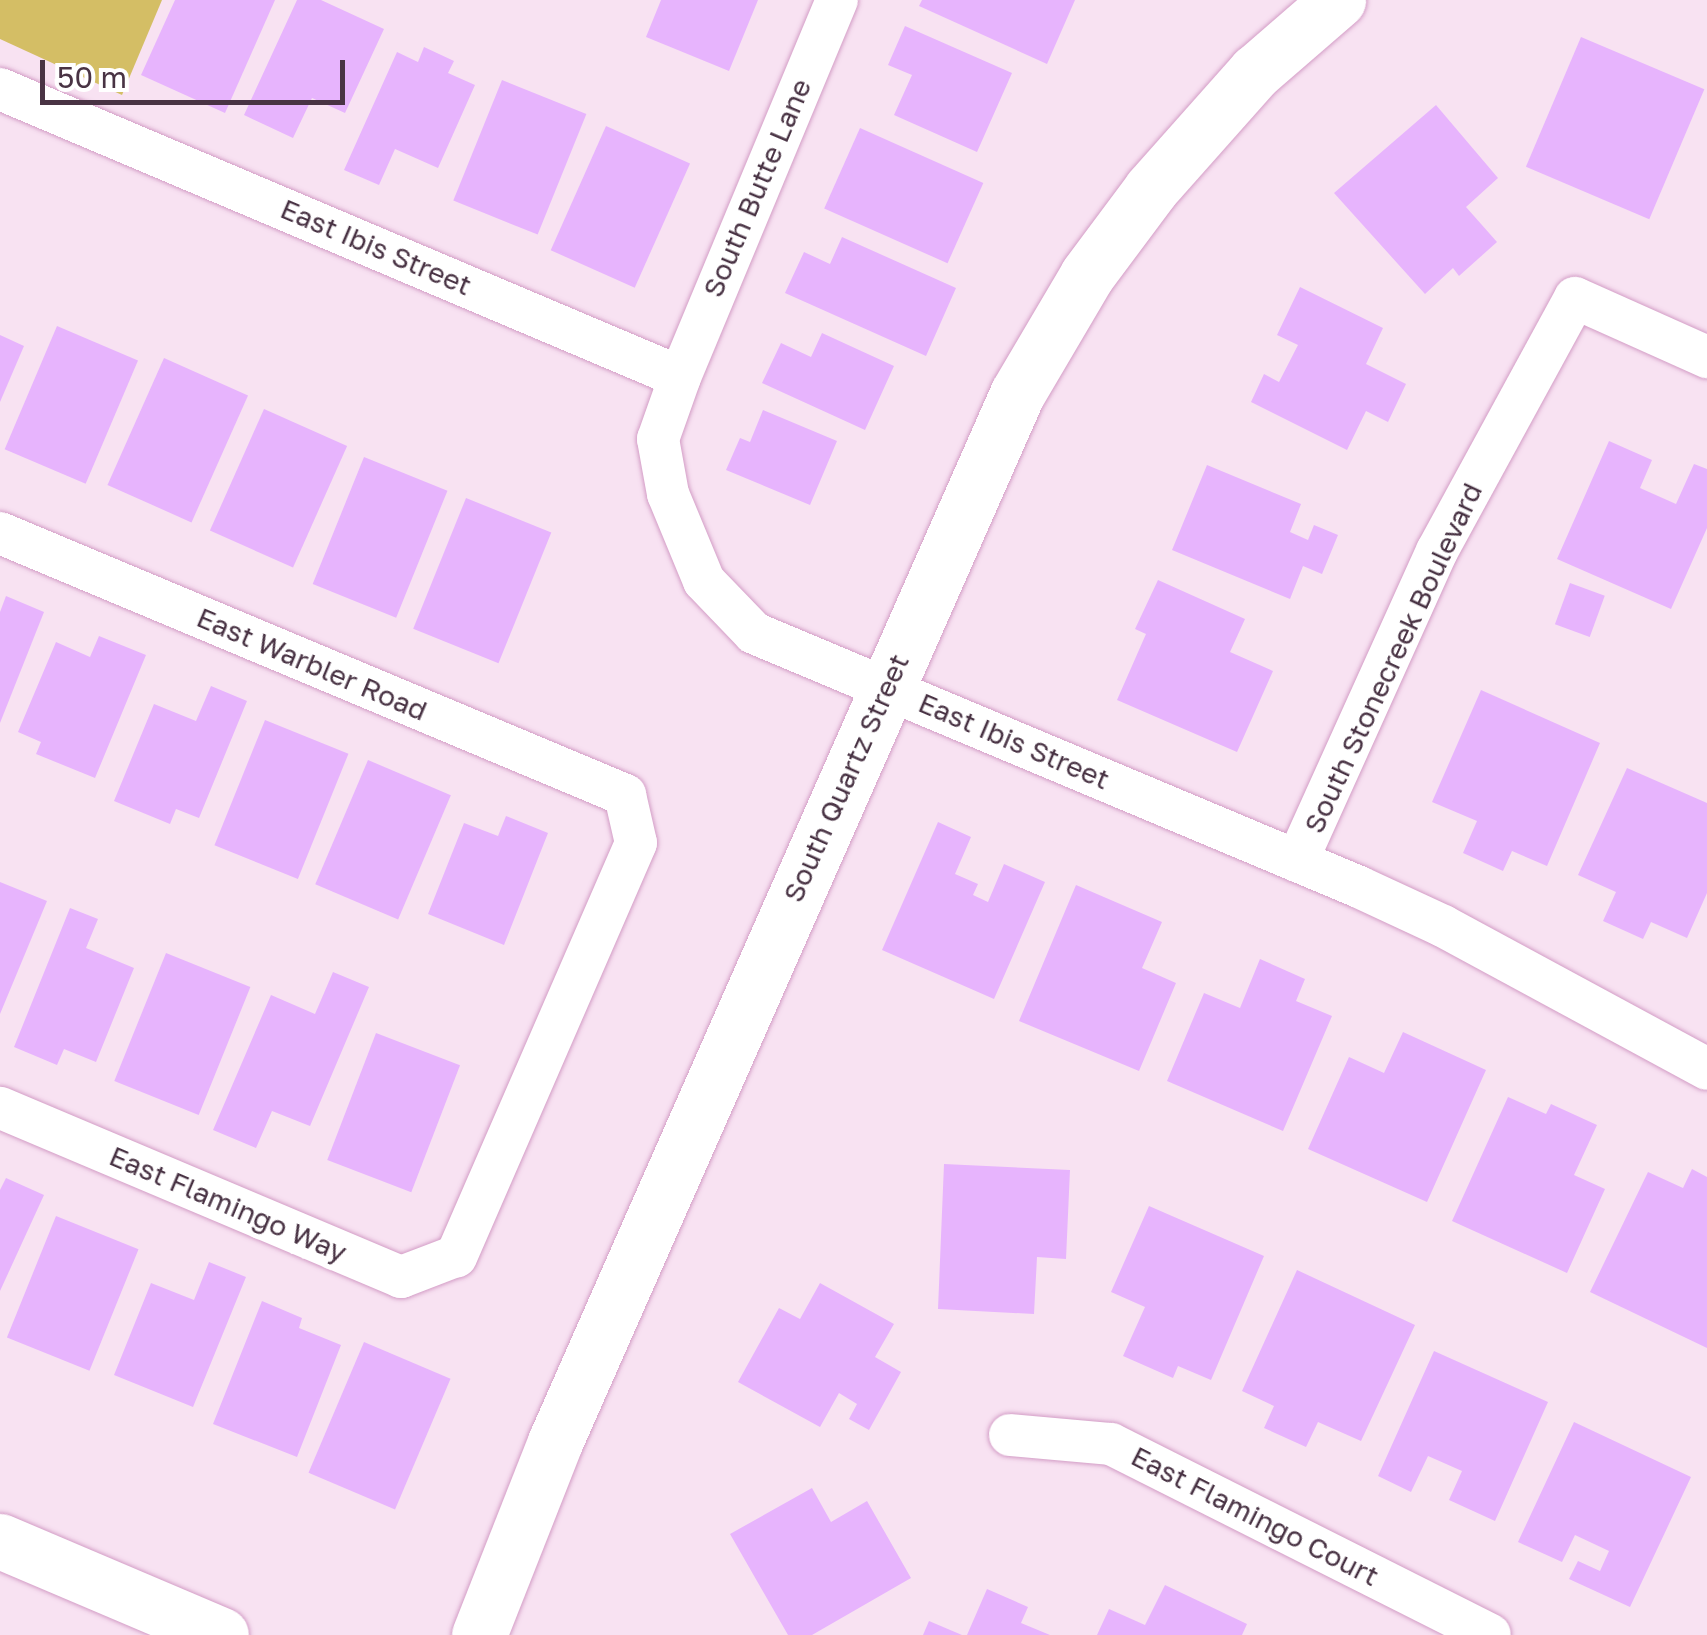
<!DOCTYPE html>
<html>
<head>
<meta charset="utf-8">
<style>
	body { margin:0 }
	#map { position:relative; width:1707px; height:1635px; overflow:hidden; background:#f8e2f2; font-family:"Golos Text",sans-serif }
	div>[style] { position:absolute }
	.green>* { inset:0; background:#d4be65 }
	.building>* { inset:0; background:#e7b4fd; transform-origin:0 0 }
	.roads { filter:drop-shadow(0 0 2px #d39dc6) drop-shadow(0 0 2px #d39dc6) }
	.minor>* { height:42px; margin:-21px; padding:0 21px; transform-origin:21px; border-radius:21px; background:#fff }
	.tertiary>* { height:55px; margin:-27.5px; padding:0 27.5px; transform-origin:27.5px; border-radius:27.5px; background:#fff }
	.secondary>* { height:55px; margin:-27.5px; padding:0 27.5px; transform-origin:27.5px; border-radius:27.5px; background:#fff }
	span { translate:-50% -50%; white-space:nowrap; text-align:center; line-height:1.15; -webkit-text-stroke:10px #fff; paint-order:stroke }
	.street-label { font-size:28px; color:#493344 }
	.scale { position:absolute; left:40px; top:60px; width:305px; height:45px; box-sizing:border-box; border:5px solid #493344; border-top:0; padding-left:12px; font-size:30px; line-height:35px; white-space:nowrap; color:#493344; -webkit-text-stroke:8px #fff; paint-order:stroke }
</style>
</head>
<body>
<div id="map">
	<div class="green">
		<i style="clip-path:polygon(0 0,162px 0,122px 95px,0 39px)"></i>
	</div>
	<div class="building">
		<i style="clip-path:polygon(175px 0,275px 0,225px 113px,141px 75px)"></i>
		<i style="clip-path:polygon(297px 0,321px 0,384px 29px,345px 113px,312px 98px,293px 138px,244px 115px)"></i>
		<i style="clip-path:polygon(661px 0,758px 0,729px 71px,646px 37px)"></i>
		<i style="clip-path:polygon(922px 0,1075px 0,1047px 64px,919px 6px)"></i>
		<i style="clip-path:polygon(905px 26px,1012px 73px,977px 152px,894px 115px,912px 75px,888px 65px)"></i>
		<i style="left:1581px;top:37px;width:134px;height:141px;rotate:23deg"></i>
		<i style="clip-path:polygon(424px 47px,454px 61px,448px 73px,475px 85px,438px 168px,395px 149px,379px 185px,344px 170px,397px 52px,418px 62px)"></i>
		<i style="left:502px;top:80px;width:91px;height:130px;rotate:22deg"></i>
		<i style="clip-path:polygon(1436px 105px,1498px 178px,1466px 207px,1497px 242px,1459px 276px,1453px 268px,1425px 294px,1334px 193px)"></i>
		<i style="left:606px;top:126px;width:92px;height:136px;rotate:24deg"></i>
		<i style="left:860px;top:128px;width:135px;height:88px;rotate:24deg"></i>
		<i style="clip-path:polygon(842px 237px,956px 288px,926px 356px,785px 293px,804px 252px,830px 264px)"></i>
		<i style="clip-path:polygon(1300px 287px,1383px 328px,1366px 364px,1406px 384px,1388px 422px,1366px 411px,1347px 450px,1251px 402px,1264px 374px,1279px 382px,1298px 345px,1277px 335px)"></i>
		<i style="left:57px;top:326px;width:88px;height:134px;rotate:23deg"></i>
		<i style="clip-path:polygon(822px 333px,894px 366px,865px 430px,762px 383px,781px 343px,811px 357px)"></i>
		<i style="clip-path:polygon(0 335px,24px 346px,0 402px)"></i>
		<i style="left:164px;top:358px;width:92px;height:139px;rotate:24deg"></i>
		<i style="left:264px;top:409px;width:91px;height:133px;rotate:24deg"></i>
		<i style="clip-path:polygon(763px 410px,837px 441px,810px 505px,726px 470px,740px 438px,750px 442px)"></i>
		<i style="clip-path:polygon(1609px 441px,1652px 460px,1640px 488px,1676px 504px,1694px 464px,1707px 469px,1707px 528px,1671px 609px,1557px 559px)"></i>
		<i style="left:364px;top:457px;width:90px;height:137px;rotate:22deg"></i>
		<i style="clip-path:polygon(1207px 465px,1301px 504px,1290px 532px,1308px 540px,1314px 525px,1338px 535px,1322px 574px,1303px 566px,1290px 599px,1172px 550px)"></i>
		<i style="left:466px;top:498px;width:92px;height:141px;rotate:22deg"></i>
		<i style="clip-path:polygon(1158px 580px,1245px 619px,1230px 652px,1273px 671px,1237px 752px,1117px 700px,1146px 634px,1135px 629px)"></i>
		<i style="left:1570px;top:583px;width:37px;height:44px;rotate:20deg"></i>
		<i style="clip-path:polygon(6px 596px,44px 612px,0 723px,0 612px)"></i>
		<i style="clip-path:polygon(99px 636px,146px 655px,95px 778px,36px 754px,41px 742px,18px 732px,56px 642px,90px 657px)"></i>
		<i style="clip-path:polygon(211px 686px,247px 701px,199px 818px,176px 809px,170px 824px,114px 801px,154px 704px,196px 721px)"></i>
		<i style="clip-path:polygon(1481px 690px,1600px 743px,1547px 866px,1512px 851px,1503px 871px,1463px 853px,1477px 821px,1432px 802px)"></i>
		<i style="left:265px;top:720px;width:90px;height:135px;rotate:22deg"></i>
		<i style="left:368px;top:760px;width:90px;height:135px;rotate:23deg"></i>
		<i style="clip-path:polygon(1627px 768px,1707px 803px,1707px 893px,1687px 938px,1651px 922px,1643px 939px,1603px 921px,1616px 892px,1578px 875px)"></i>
		<i style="clip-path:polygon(506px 816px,548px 833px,504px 945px,428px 914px,464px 823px,498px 836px)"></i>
		<i style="clip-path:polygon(938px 822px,971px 837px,955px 874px,978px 884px,973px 895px,988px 902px,1004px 864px,1045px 882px,994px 999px,882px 950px)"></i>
		<i style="clip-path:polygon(0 882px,47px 901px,0 1014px)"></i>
		<i style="clip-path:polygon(1076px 885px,1162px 922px,1142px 968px,1176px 983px,1139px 1071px,1019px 1021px)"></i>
		<i style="clip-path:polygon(70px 908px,98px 919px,86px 948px,134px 968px,96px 1062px,64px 1049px,57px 1065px,14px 1047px)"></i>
		<i style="left:166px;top:953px;width:91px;height:138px;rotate:22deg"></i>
		<i style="clip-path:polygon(1260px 959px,1305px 979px,1296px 1001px,1332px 1016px,1283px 1131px,1167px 1081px,1204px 993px,1240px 1008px)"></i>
		<i style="clip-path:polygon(333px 972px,369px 987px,310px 1126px,272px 1111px,256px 1148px,213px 1130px,271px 995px,315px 1014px)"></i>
		<i style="clip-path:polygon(1403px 1032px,1486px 1070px,1427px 1202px,1308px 1149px,1349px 1057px,1384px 1073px)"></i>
		<i style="left:376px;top:1033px;width:90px;height:136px;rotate:21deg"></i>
		<i style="clip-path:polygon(1508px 1097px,1546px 1114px,1551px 1104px,1597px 1125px,1574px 1175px,1605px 1189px,1567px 1273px,1452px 1221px)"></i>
		<i style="clip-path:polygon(944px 1164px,1070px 1170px,1066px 1259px,1037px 1257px,1034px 1314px,938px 1309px)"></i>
		<i style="clip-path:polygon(1692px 1169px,1707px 1177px,1707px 1348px,1590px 1292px,1648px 1172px,1683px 1188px)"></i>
		<i style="clip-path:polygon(6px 1178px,44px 1195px,0 1291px,0 1190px)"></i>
		<i style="clip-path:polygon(1149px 1206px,1264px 1256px,1211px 1380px,1178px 1366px,1173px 1378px,1123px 1356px,1145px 1307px,1111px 1292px)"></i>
		<i style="left:56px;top:1216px;width:89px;height:131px;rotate:22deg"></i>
		<i style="clip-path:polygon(209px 1262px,246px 1277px,193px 1407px,114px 1375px,151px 1283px,194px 1300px)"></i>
		<i style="clip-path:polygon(1297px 1270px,1415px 1325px,1361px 1441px,1318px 1422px,1306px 1447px,1264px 1428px,1274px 1406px,1242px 1391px)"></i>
		<i style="clip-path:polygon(820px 1283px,894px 1324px,875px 1357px,901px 1372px,869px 1430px,849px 1419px,857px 1404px,839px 1393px,820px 1427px,738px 1382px,779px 1308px,800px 1319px)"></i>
		<i style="clip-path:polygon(262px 1301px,302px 1318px,299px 1328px,341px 1345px,297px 1457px,213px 1424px)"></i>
		<i style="left:364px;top:1342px;width:94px;height:142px;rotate:23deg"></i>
		<i style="clip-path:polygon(1434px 1351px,1548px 1402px,1495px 1521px,1449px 1500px,1462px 1471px,1428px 1456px,1411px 1492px,1378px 1476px)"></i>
		<i style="clip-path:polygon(1574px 1422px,1691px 1477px,1630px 1607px,1569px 1579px,1578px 1561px,1600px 1571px,1609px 1551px,1575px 1535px,1562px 1562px,1518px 1542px)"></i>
		<i style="clip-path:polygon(812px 1488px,831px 1522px,867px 1501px,911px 1578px,812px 1635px,788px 1635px,730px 1534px)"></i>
		<i style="clip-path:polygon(1165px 1585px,1247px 1624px,1242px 1635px,1097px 1635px,1109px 1609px,1145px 1625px)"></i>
		<i style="clip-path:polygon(987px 1589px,1028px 1607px,1021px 1623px,1050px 1635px,967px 1635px)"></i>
		<i style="clip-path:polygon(929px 1621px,962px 1635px,923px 1635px)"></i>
	</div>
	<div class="roads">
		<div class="minor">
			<i style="left:0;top:89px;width:738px;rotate:22.95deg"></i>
			<i style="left:680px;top:377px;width:66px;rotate:109.5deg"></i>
			<i style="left:658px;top:439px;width:56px;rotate:79.7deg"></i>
			<i style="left:668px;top:494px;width:94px;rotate:67.5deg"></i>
			<i style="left:704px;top:581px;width:72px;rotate:46.1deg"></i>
			<i style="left:754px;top:633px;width:656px;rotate:22.77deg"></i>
			<i style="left:1359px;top:887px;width:93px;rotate:24.9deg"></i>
			<i style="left:1443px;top:926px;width:300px;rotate:28.4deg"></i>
			<i style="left:680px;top:377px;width:408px;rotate:-67.4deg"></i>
			<i style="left:0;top:533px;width:678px;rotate:22.74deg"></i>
			<i style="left:625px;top:795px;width:49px;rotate:77.1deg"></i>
			<i style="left:636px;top:843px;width:451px;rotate:113.5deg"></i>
			<i style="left:456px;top:1256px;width:59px;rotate:159.1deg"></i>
			<i style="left:401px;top:1277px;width:435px;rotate:-157.1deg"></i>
			<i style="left:1297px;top:861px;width:340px;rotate:-65.7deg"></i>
			<i style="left:1437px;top:551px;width:288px;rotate:-61.4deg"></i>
			<i style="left:1575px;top:298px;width:145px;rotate:24.1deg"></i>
			<i style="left:1010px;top:1435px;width:101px;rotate:5.1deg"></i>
			<i style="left:1111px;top:1444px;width:424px;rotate:26.7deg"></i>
		</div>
		<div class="tertiary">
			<i style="left:479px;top:1635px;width:207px;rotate:-68.5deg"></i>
			<i style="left:555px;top:1442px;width:1145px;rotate:-66.21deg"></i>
			<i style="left:1017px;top:394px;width:138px;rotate:-59.5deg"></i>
			<i style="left:1087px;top:275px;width:107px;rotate:-53.3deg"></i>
			<i style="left:1151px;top:189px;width:157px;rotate:-48.4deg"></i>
			<i style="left:1255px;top:72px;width:110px;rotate:-40.9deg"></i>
		</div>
		<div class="secondary">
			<i style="left:0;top:1541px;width:240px;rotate:23deg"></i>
		</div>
	</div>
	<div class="street-label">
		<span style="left:757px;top:188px;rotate:-67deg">South Butte Lane</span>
		<span style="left:376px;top:247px;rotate:23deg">East Ibis Street</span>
		<span style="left:1393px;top:658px;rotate:-65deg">South Stonecreek Boulevard</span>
		<span style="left:312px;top:664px;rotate:23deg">East Warbler Road</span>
		<span style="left:1014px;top:741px;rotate:23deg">East Ibis Street</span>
		<span style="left:846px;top:778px;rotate:-66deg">South Quartz Street</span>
		<span style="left:228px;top:1204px;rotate:23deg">East Flamingo Way</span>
		<span style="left:1255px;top:1516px;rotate:27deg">East Flamingo Court</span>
	</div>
	<div class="scale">50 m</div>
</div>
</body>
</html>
